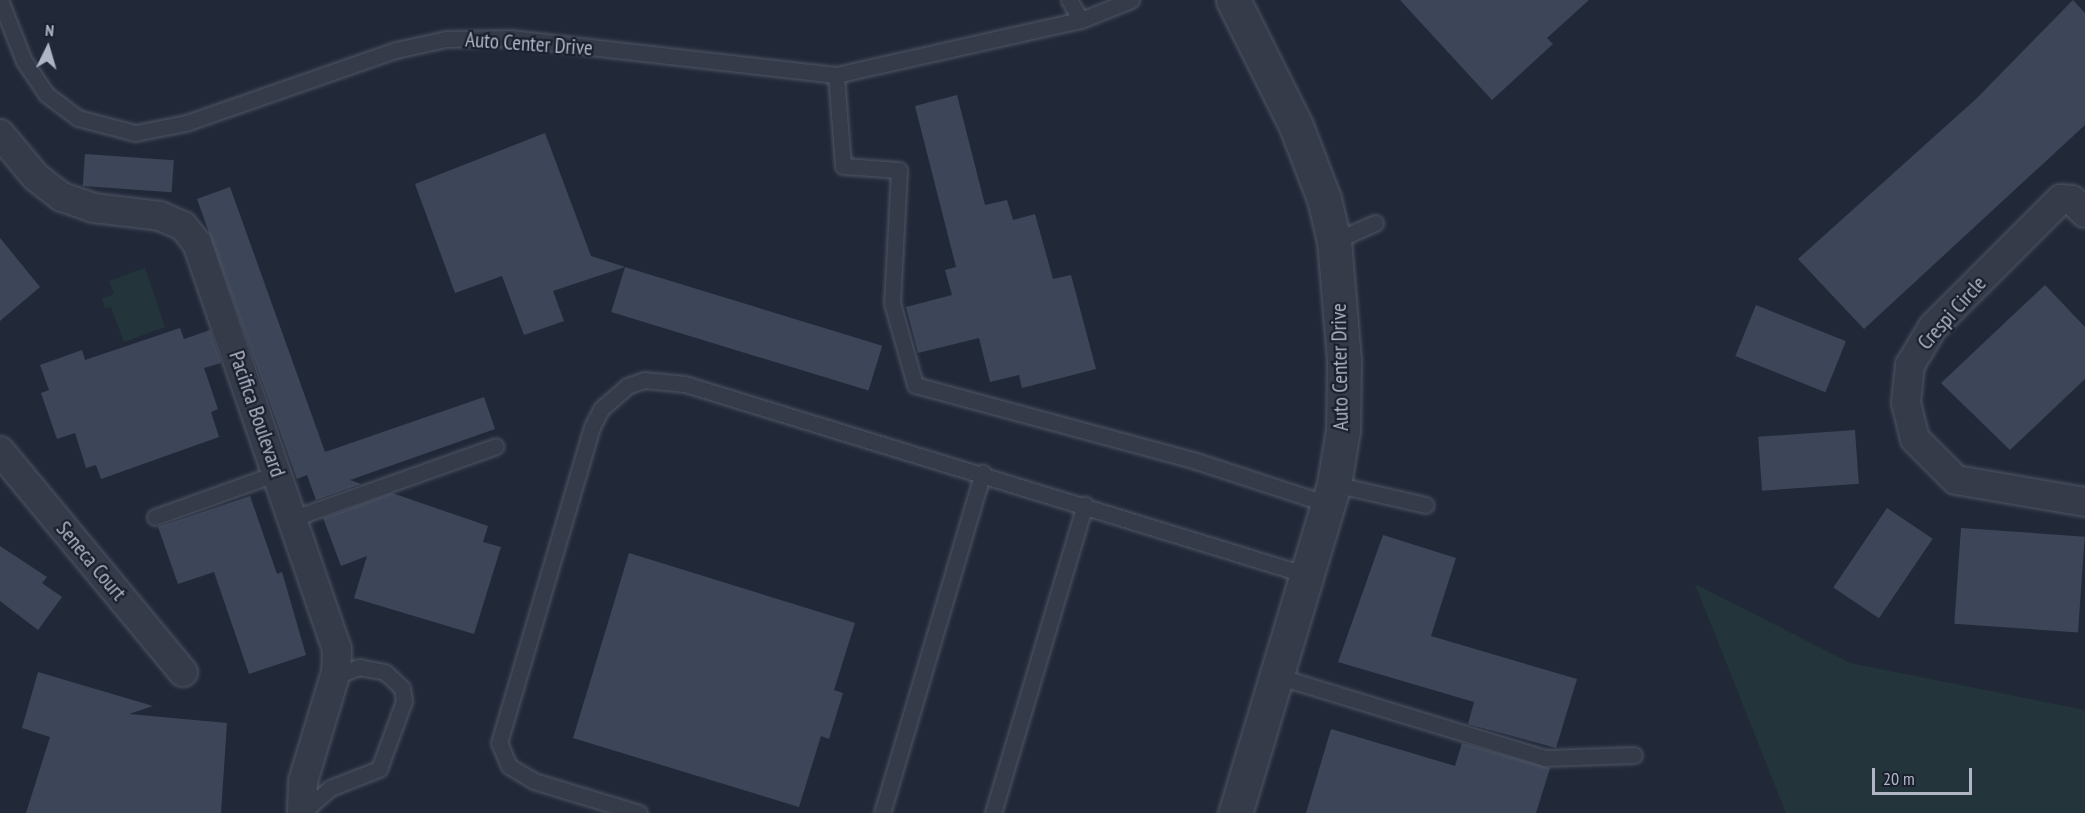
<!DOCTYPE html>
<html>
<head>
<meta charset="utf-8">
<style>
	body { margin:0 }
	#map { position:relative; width:2085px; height:813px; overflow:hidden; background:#212939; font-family:"PT Sans Narrow",sans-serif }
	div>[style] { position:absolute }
	.green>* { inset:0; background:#23353a }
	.building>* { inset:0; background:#3d4659; transform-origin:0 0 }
	.roads { filter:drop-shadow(0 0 2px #505664) drop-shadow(0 0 2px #505664) }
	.service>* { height:15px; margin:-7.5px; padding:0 7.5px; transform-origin:7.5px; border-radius:7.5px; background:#353b49 }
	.minor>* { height:28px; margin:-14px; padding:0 14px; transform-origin:14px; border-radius:14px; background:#353b49 }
	.tertiary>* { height:33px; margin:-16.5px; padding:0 16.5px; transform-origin:16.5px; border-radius:16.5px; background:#353b49 }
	span { translate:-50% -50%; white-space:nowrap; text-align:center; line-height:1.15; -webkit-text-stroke:4.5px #1a202e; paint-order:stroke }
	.street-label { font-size:21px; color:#b0b6c6 }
	.north { position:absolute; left:18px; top:18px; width:60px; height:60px; -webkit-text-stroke:4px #1a202e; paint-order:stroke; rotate:5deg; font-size:16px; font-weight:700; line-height:24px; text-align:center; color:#b0b6c6 }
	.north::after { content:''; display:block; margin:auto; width:21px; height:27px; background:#b0b6c6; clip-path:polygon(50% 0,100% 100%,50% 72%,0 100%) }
	.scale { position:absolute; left:1872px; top:768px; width:100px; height:27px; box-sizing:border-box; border:3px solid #b0b6c6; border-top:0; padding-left:8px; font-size:18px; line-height:21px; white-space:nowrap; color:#b0b6c6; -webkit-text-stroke:4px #1a202e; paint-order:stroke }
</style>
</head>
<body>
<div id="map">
	<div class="green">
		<i style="clip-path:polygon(145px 268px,165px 327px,124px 342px,111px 307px,105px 308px,102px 299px,114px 294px,109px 281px)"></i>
		<i style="clip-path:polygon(1695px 584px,1850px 663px,2085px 710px,2085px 813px,1786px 813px)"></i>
	</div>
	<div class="building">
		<i style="clip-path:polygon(1400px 0,1589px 0,1547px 38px,1553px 44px,1492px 100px)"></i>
		<i style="clip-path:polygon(2073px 0,2085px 13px,2085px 125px,1864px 329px,1798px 259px,1976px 99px)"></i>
		<i style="clip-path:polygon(957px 95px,985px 205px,1007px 200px,1013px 220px,1035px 214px,1053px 279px,1071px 275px,1096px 369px,1022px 388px,1019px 375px,990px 382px,979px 338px,918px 353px,906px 307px,952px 295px,945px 270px,956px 267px,915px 106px)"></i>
		<i style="clip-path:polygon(545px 133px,591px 256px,625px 267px,553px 291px,564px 321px,524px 335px,502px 276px,455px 293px,415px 184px)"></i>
		<i style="left:85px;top:154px;width:89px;height:32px;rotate:4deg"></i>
		<i style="clip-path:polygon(230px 187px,325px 452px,484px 397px,495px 429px,350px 480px,361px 484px,316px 500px,307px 475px,297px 479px,197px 199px)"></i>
		<i style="clip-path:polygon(0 238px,40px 287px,0 321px)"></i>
		<i style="left:625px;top:267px;width:269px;height:47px;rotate:17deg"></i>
		<i style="clip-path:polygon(2045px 285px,2085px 327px,2085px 379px,2010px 450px,1941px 383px)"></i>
		<i style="left:1756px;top:305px;width:97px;height:55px;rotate:22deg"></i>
		<i style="clip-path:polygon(180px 328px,184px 339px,210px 330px,221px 363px,204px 368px,218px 409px,211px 412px,219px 437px,101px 479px,96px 465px,86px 468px,75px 433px,57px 439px,41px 393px,49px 390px,40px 365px,82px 350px,85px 360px)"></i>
		<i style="left:1855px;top:430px;width:54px;height:97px;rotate:86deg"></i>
		<i style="clip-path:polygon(392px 493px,488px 526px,483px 542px,501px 547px,474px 634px,354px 598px,367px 556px,341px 566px,323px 518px)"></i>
		<i style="clip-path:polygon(250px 496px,277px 574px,282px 572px,306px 655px,249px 674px,214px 572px,178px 584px,158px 527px)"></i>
		<i style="left:1887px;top:508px;width:55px;height:96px;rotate:34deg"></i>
		<i style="left:1961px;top:528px;width:124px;height:96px;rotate:4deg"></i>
		<i style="clip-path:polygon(1383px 535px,1456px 558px,1431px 636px,1577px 679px,1556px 748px,1468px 724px,1474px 702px,1338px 662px)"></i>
		<i style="clip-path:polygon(0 546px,47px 577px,42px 583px,62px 597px,38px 630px,0 601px)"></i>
		<i style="clip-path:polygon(629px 553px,855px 623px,834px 690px,843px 693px,829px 739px,821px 736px,799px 807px,573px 738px)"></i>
		<i style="clip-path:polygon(38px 672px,153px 706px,129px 714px,227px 723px,221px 813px,26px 813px,50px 737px,22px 728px)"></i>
		<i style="clip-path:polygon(1331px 729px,1455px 766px,1462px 743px,1550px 768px,1536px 813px,1306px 813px)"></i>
	</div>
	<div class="roads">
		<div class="service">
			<i style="left:0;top:0;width:66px;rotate:68.5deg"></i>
			<i style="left:24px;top:61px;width:40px;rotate:56deg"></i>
			<i style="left:46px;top:94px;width:40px;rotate:37deg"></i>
			<i style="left:78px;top:118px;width:59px;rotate:14.7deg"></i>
			<i style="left:135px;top:133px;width:52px;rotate:-11.1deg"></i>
			<i style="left:186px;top:123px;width:222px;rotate:-19.2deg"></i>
			<i style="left:396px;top:50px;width:51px;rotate:-12.4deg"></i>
			<i style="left:446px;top:39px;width:65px;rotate:-0.9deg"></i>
			<i style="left:511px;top:38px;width:327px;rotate:6.5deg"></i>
			<i style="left:836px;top:75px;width:251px;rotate:-12.7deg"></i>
			<i style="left:1081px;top:20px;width:54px;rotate:-21.8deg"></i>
			<i style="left:1069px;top:0;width:23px;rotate:59deg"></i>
			<i style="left:836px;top:75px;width:91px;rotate:85.6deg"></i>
			<i style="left:843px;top:166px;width:56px;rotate:4.1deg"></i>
			<i style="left:899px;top:170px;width:133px;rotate:93deg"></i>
			<i style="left:892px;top:303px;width:85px;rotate:74.3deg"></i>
			<i style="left:915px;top:385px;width:288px;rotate:15.1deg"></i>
			<i style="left:1193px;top:460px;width:142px;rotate:18.1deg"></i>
			<i style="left:1334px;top:241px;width:45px;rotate:-23.7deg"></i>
			<i style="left:1334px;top:484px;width:94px;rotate:12.9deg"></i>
			<i style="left:155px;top:517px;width:130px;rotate:-19.8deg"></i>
			<i style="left:294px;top:518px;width:214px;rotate:-19.6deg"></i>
			<i style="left:1277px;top:676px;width:280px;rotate:17deg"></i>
			<i style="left:1545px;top:758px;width:89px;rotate:-1.9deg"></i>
			<i style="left:305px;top:810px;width:33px;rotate:-41deg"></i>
			<i style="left:330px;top:788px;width:53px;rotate:-21.2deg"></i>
			<i style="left:379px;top:769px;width:72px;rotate:-69.8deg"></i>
			<i style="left:404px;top:701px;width:13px;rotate:-99deg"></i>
			<i style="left:402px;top:688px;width:23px;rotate:-137deg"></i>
			<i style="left:385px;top:672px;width:26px;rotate:-169deg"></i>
			<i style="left:359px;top:667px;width:26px;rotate:159deg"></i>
			<i style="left:639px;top:813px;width:110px;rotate:-163.1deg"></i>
			<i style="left:534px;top:781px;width:29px;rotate:-149deg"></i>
			<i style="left:509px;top:766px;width:25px;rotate:-113deg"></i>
			<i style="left:499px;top:743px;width:329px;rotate:-73.6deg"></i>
			<i style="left:592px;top:427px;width:20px;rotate:-63deg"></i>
			<i style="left:601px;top:409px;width:35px;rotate:-41deg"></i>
			<i style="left:627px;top:386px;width:18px;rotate:-19deg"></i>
			<i style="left:644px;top:380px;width:41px;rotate:5.6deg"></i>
			<i style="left:685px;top:384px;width:651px;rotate:17.07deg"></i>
			<i style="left:882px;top:813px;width:355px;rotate:-73.5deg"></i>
			<i style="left:993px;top:813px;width:322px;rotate:-73.4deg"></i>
		</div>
		<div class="minor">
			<i style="left:0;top:134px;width:56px;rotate:50.1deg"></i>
			<i style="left:36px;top:177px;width:33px;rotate:38deg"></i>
			<i style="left:62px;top:197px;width:34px;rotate:19deg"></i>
			<i style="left:94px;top:208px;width:66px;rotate:6.9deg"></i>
			<i style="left:160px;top:216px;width:25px;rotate:23deg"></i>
			<i style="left:183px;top:226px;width:22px;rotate:51deg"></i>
			<i style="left:197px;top:243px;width:429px;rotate:71deg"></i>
			<i style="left:337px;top:649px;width:23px;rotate:92deg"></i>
			<i style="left:336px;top:672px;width:114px;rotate:106.8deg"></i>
			<i style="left:303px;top:781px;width:32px;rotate:92deg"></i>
			<i style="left:2085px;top:213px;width:18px;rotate:-135deg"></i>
			<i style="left:2072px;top:200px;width:11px;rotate:-175deg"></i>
			<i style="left:2061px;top:199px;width:181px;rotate:135deg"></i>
			<i style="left:1933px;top:327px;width:44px;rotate:121.2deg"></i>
			<i style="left:1910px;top:365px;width:38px;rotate:96deg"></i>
			<i style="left:1906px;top:403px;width:37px;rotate:76deg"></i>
			<i style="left:1915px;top:439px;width:58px;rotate:45deg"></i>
			<i style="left:1956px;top:480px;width:131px;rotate:9.7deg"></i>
			<i style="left:0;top:451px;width:287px;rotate:50.4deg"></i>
		</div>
		<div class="tertiary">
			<i style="left:1233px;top:0;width:141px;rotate:63.4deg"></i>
			<i style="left:1296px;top:126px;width:78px;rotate:69deg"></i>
			<i style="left:1324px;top:199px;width:43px;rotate:76.6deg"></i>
			<i style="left:1334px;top:241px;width:120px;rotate:85.2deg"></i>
			<i style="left:1344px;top:361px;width:69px;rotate:90.8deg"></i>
			<i style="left:1343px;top:430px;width:55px;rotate:99.5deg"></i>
			<i style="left:1334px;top:484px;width:344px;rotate:106.7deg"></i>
		</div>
	</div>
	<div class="street-label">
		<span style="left:529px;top:44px;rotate:4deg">Auto Center Drive</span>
		<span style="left:1952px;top:313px;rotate:-48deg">Crespi Circle</span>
		<span style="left:1340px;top:367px;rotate:-91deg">Auto Center Drive</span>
		<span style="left:257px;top:414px;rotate:71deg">Pacifica Boulevard</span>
		<span style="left:91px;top:561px;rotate:50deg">Seneca Court</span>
	</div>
	<div class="north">N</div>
	<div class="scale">20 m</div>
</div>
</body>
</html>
